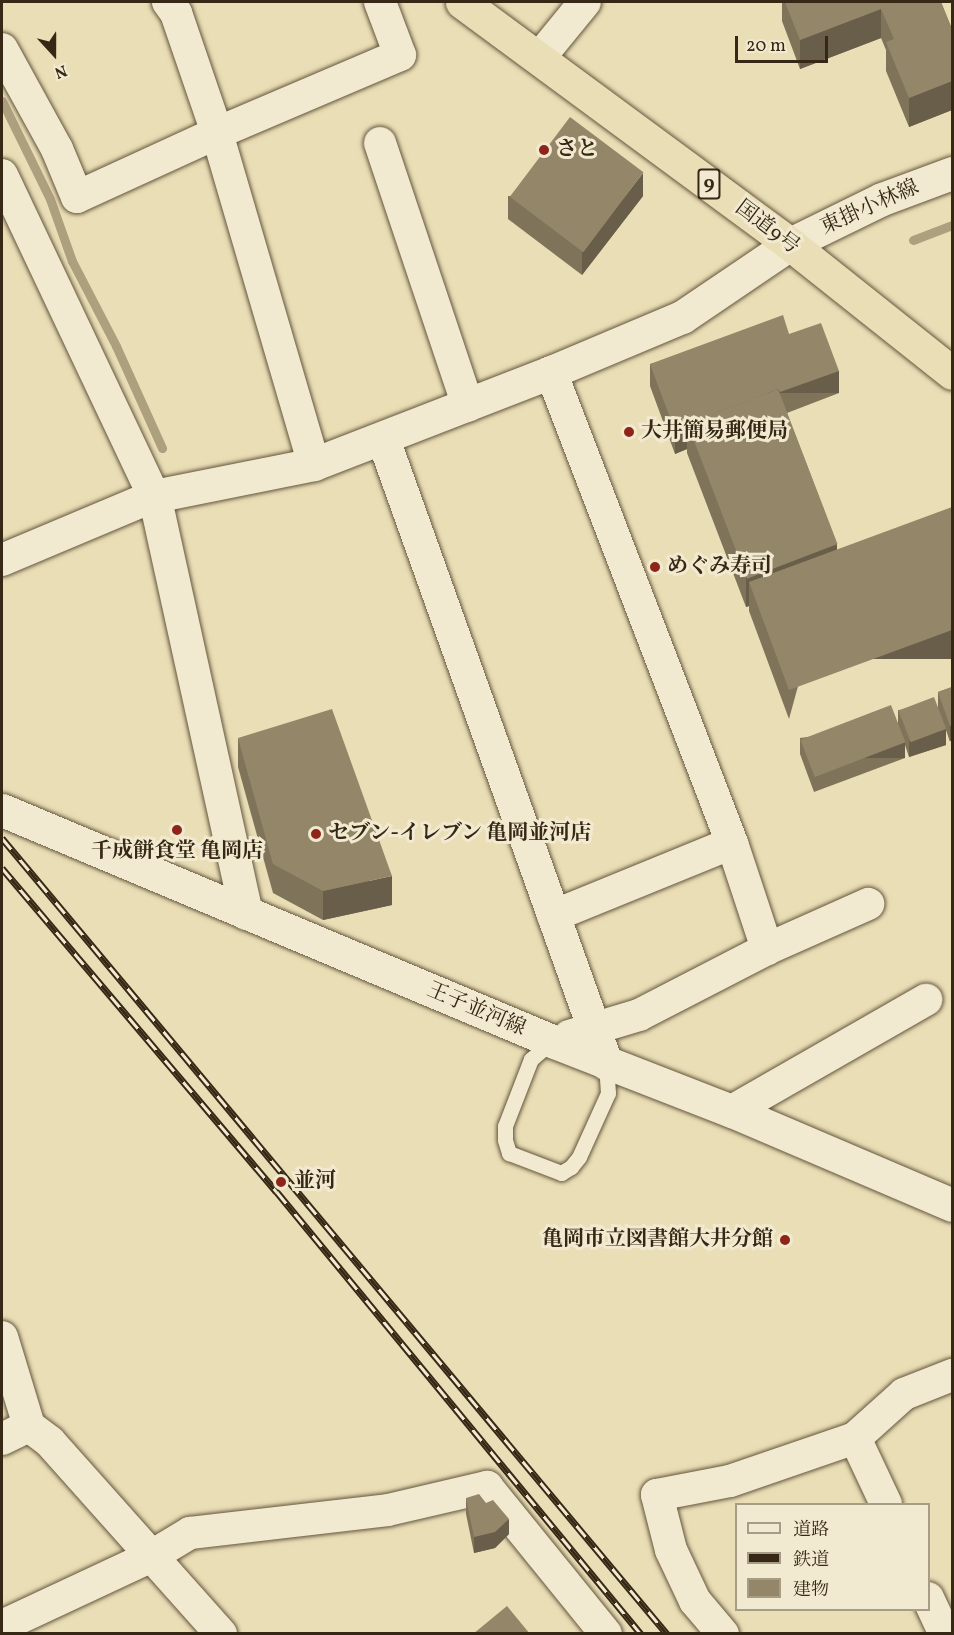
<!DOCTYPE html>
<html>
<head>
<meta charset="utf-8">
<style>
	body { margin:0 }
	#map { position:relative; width:954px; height:1635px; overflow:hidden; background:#eadeb6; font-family:Vollkorn,"Noto Serif JP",serif }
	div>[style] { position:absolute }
	.stream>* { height:9px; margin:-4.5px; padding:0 4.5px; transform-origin:4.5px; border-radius:4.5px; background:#ada07f }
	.roads { filter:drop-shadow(0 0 2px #64563d) drop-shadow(0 0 2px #64563d) }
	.lane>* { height:15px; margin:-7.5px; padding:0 7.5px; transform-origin:7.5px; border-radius:7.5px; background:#f1ead0 }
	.street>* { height:32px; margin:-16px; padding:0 16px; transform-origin:16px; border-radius:16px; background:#f1ead0 }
	.secondary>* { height:33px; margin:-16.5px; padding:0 16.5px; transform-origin:16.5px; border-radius:16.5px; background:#f1ead0 }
	.highway>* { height:33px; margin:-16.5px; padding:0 16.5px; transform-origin:16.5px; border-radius:16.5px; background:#eadeb6 }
	.rail>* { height:7px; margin-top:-3.5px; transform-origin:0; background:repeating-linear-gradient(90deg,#f1ead0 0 14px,#372815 0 28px); box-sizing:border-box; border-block:2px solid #372815 }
	.wall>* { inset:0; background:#7f745a }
	.shaded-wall>* { inset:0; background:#685e4a; transform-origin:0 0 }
	.building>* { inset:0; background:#948769; transform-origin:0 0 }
	.dots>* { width:16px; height:16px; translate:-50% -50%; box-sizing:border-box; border:3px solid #f1ead0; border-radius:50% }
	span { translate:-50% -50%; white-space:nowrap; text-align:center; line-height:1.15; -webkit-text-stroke:6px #f1ead0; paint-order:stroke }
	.shield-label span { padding:2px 4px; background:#f1ead0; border:2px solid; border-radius:4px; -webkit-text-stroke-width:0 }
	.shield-label { font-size:20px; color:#372815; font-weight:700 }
	.poi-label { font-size:21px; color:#372815; font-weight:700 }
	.left { translate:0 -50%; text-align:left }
	.right { translate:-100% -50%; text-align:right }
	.street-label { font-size:21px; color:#372815 }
	.frame { position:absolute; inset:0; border:3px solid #372815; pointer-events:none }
	.legend { position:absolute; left:735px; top:1503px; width:195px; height:108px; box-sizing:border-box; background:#f1ead0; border:2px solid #a79c85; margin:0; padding:8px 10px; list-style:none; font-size:18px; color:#372815 }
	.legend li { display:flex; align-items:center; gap:12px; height:30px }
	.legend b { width:30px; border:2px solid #a79c85 }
	.north { position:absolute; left:24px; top:24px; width:60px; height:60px; -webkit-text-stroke:4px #f1ead0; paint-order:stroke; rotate:159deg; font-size:16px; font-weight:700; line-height:24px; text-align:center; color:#372815 }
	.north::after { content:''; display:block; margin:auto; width:21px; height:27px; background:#372815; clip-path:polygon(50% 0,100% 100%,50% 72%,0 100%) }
	.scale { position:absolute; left:735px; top:36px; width:93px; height:27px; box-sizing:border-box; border:3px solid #372815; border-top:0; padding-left:8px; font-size:18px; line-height:21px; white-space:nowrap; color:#372815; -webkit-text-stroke:4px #f1ead0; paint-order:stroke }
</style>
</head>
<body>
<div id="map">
	<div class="stream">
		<i style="left:2px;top:101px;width:109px;rotate:63.9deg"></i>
		<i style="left:50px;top:199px;width:66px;rotate:70.5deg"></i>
		<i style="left:72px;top:261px;width:96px;rotate:62.6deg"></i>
		<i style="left:116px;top:346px;width:112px;rotate:65.7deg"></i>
		<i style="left:913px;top:240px;width:42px;rotate:-21deg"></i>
	</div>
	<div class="roads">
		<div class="lane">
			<i style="left:552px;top:1041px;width:28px;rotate:139deg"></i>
			<i style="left:531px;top:1059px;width:72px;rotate:111.2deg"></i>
			<i style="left:505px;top:1126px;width:14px;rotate:90deg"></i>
			<i style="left:505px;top:1140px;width:14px;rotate:73deg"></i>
			<i style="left:509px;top:1153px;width:56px;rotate:21deg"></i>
			<i style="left:561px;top:1173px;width:12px;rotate:-31deg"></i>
			<i style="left:571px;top:1167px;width:13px;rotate:-51deg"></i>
			<i style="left:579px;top:1157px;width:70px;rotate:-65.6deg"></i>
			<i style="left:608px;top:1093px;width:30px;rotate:-94deg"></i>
		</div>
		<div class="street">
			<i style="left:168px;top:2px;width:14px;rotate:54deg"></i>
			<i style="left:176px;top:13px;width:127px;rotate:71.1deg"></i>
			<i style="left:217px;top:133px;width:345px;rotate:73.7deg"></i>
			<i style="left:2px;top:49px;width:114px;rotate:61.2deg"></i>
			<i style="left:57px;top:149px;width:52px;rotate:67.4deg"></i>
			<i style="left:77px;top:197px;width:154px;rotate:-24.6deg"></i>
			<i style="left:217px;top:133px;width:199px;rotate:-23.1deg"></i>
			<i style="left:400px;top:55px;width:57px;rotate:-110.7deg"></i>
			<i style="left:540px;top:57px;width:71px;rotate:-50.7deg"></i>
			<i style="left:380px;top:143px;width:277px;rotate:71.5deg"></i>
			<i style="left:2px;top:175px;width:355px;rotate:64.7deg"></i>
			<i style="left:154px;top:496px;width:165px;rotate:157.2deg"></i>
			<i style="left:551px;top:372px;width:505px;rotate:68.98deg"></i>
			<i style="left:732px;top:843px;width:112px;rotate:71.7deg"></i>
			<i style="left:767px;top:949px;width:144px;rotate:152.7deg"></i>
			<i style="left:639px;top:1015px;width:73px;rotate:163.3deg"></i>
			<i style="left:553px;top:916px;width:193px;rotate:-22.2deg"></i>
			<i style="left:767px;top:949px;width:111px;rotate:-24deg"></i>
			<i style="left:732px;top:1111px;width:224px;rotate:-29.8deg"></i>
			<i style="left:2px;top:1337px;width:93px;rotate:73.1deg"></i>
			<i style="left:29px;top:1426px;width:26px;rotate:37deg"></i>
			<i style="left:50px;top:1442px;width:257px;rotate:48.3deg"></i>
			<i style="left:855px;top:1438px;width:73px;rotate:64.8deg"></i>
			<i style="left:2px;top:1439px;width:30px;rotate:-26deg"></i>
			<i style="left:928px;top:1598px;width:40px;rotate:65deg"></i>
			<i style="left:2px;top:1626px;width:163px;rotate:-25deg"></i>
			<i style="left:150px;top:1557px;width:47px;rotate:-31deg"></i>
			<i style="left:190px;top:1533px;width:199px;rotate:-6.6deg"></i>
			<i style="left:388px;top:1510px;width:102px;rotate:-13.1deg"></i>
			<i style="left:487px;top:1487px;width:189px;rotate:51deg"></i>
			<i style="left:723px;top:1634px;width:43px;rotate:-130.3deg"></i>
			<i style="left:695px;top:1601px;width:56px;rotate:-115.2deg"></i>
			<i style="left:671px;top:1550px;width:57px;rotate:-104.3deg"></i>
			<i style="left:657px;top:1495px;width:74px;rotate:-10.9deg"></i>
			<i style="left:730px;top:1481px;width:132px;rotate:-19deg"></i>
			<i style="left:855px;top:1438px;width:66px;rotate:-41.9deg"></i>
			<i style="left:904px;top:1394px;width:52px;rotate:-21.6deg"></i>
		</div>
		<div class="secondary">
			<i style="left:383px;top:439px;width:663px;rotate:70.33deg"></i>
			<i style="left:2px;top:810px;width:597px;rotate:22.78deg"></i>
			<i style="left:552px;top:1041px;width:193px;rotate:21.3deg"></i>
			<i style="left:732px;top:1111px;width:239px;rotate:23.1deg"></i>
			<i style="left:246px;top:913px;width:427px;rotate:-102.4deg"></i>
			<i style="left:154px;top:496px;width:163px;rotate:-11.3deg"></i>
			<i style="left:314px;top:464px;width:254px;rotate:-21.2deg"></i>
			<i style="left:551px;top:372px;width:142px;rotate:-22.8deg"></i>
			<i style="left:682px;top:317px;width:130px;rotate:-34.1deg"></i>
			<i style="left:790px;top:244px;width:102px;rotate:-26.1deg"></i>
			<i style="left:882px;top:199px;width:75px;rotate:-20.4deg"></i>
		</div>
		<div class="highway">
			<i style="left:462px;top:2px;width:408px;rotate:36.4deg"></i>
			<i style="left:790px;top:244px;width:207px;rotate:38.5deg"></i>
		</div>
	</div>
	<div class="rail">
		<i style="left:2px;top:838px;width:1037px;rotate:50.12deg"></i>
		<i style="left:2px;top:868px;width:425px;rotate:49.7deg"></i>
		<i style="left:277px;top:1192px;width:573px;rotate:50.53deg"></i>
	</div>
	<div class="wall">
		<i style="clip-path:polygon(782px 2px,941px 2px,952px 29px,952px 110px,909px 127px,886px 71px,886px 50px,881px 38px,800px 69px,782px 21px)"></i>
		<i style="clip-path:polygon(508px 196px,643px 196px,582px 275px,508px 219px)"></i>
		<i style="clip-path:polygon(789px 334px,839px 393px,787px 413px,837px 544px,789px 719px,749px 611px,749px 606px,746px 607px,687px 453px,687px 449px,675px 454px,650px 386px,650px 364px)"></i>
		<i style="clip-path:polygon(952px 687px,950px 742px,946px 730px,946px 745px,909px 757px,905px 745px,905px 758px,814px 792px,800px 754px,800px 738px,898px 725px,898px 710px,938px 707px,938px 692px)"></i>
		<i style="clip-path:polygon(238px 738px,392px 905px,323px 920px,273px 893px,238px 767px)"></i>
		<i style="clip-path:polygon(466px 1498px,509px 1534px,495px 1548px,474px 1553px,466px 1514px)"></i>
	</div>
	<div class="shaded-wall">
		<i style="clip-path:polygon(881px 9px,881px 38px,800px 69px,800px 40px)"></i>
		<i style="clip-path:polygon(952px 81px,952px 110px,909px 127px,909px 98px)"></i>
		<i style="clip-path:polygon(643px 173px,643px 196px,582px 275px,582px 252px)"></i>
		<i style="left:839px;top:371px;width:22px;height:161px;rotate:90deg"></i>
		<i style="clip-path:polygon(687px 426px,687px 449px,675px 454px,675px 431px)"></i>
		<i style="clip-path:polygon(837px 544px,837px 573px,749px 582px,749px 606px,746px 607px,746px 578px)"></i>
		<i style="left:952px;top:630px;width:29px;height:174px;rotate:90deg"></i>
		<i style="left:952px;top:725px;width:16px;height:2px;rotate:90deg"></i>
		<i style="clip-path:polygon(946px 729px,946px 745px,909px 757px,909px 741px)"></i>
		<i style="left:905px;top:742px;width:16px;height:97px;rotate:90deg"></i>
		<i style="clip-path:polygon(392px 876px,392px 905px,323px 920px,323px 891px)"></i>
		<i style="clip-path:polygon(509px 1519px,509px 1534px,495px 1548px,474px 1553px,474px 1537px)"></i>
	</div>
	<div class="building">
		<i style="clip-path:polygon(785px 2px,941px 2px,952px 29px,952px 81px,909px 98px,886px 42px,894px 39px,881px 9px,800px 40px)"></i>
		<i style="left:570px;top:117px;width:92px;height:100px;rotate:37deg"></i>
		<i style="clip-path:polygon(783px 315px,789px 334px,821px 323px,839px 371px,780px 392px,778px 389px,687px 424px,687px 426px,675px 431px,650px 364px)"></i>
		<i style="left:778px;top:389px;width:166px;height:97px;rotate:69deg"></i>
		<i style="clip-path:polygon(952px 507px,952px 630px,789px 690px,749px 582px)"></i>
		<i style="clip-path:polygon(952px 687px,952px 725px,950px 726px,938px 692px)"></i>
		<i style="left:934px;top:697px;width:34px;height:38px;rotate:69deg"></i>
		<i style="left:891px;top:705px;width:40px;height:97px;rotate:69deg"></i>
		<i style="clip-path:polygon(332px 709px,392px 876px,323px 891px,273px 864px,238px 738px)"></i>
		<i style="clip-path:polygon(479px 1494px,486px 1503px,493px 1500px,509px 1519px,495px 1532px,474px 1537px,466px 1498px)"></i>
		<i style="clip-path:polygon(507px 1606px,530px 1634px,473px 1634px)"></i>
	</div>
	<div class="dots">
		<i style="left:544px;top:150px;background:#8f2418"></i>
		<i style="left:629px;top:432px;background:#8f2418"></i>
		<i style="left:655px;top:567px;background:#8f2418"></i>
		<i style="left:177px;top:830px;background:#8f2418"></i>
		<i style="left:316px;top:834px;background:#8f2418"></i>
		<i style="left:281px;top:1182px;background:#8f2418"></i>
		<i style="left:785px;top:1240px;background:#8f2418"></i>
	</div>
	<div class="shield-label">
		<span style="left:709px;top:184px">9</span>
	</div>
	<div class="poi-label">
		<span class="left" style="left:556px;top:150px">さと</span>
		<span class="left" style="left:641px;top:432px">大井簡易郵便局</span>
		<span class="left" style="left:667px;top:567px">めぐみ寿司</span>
		<span class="left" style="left:328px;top:834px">セブン-イレブン 亀岡並河店</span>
		<span style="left:177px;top:852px">千成餅食堂 亀岡店</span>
		<span class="left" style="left:294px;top:1182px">並河</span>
		<span class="right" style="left:773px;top:1240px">亀岡市立図書館大井分館</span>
	</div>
	<div class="street-label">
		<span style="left:870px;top:208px;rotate:-24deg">東掛小林線</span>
		<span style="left:767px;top:228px;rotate:37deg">国道9号</span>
		<span style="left:476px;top:1010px;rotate:23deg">王子並河線</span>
	</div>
	<div class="frame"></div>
	<ul class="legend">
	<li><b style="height:8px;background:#f1ead0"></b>道路</li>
	<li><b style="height:8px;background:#372815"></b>鉄道</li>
	<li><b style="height:16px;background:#948769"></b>建物</li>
	</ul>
	<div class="north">N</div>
	<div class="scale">20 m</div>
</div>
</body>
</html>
